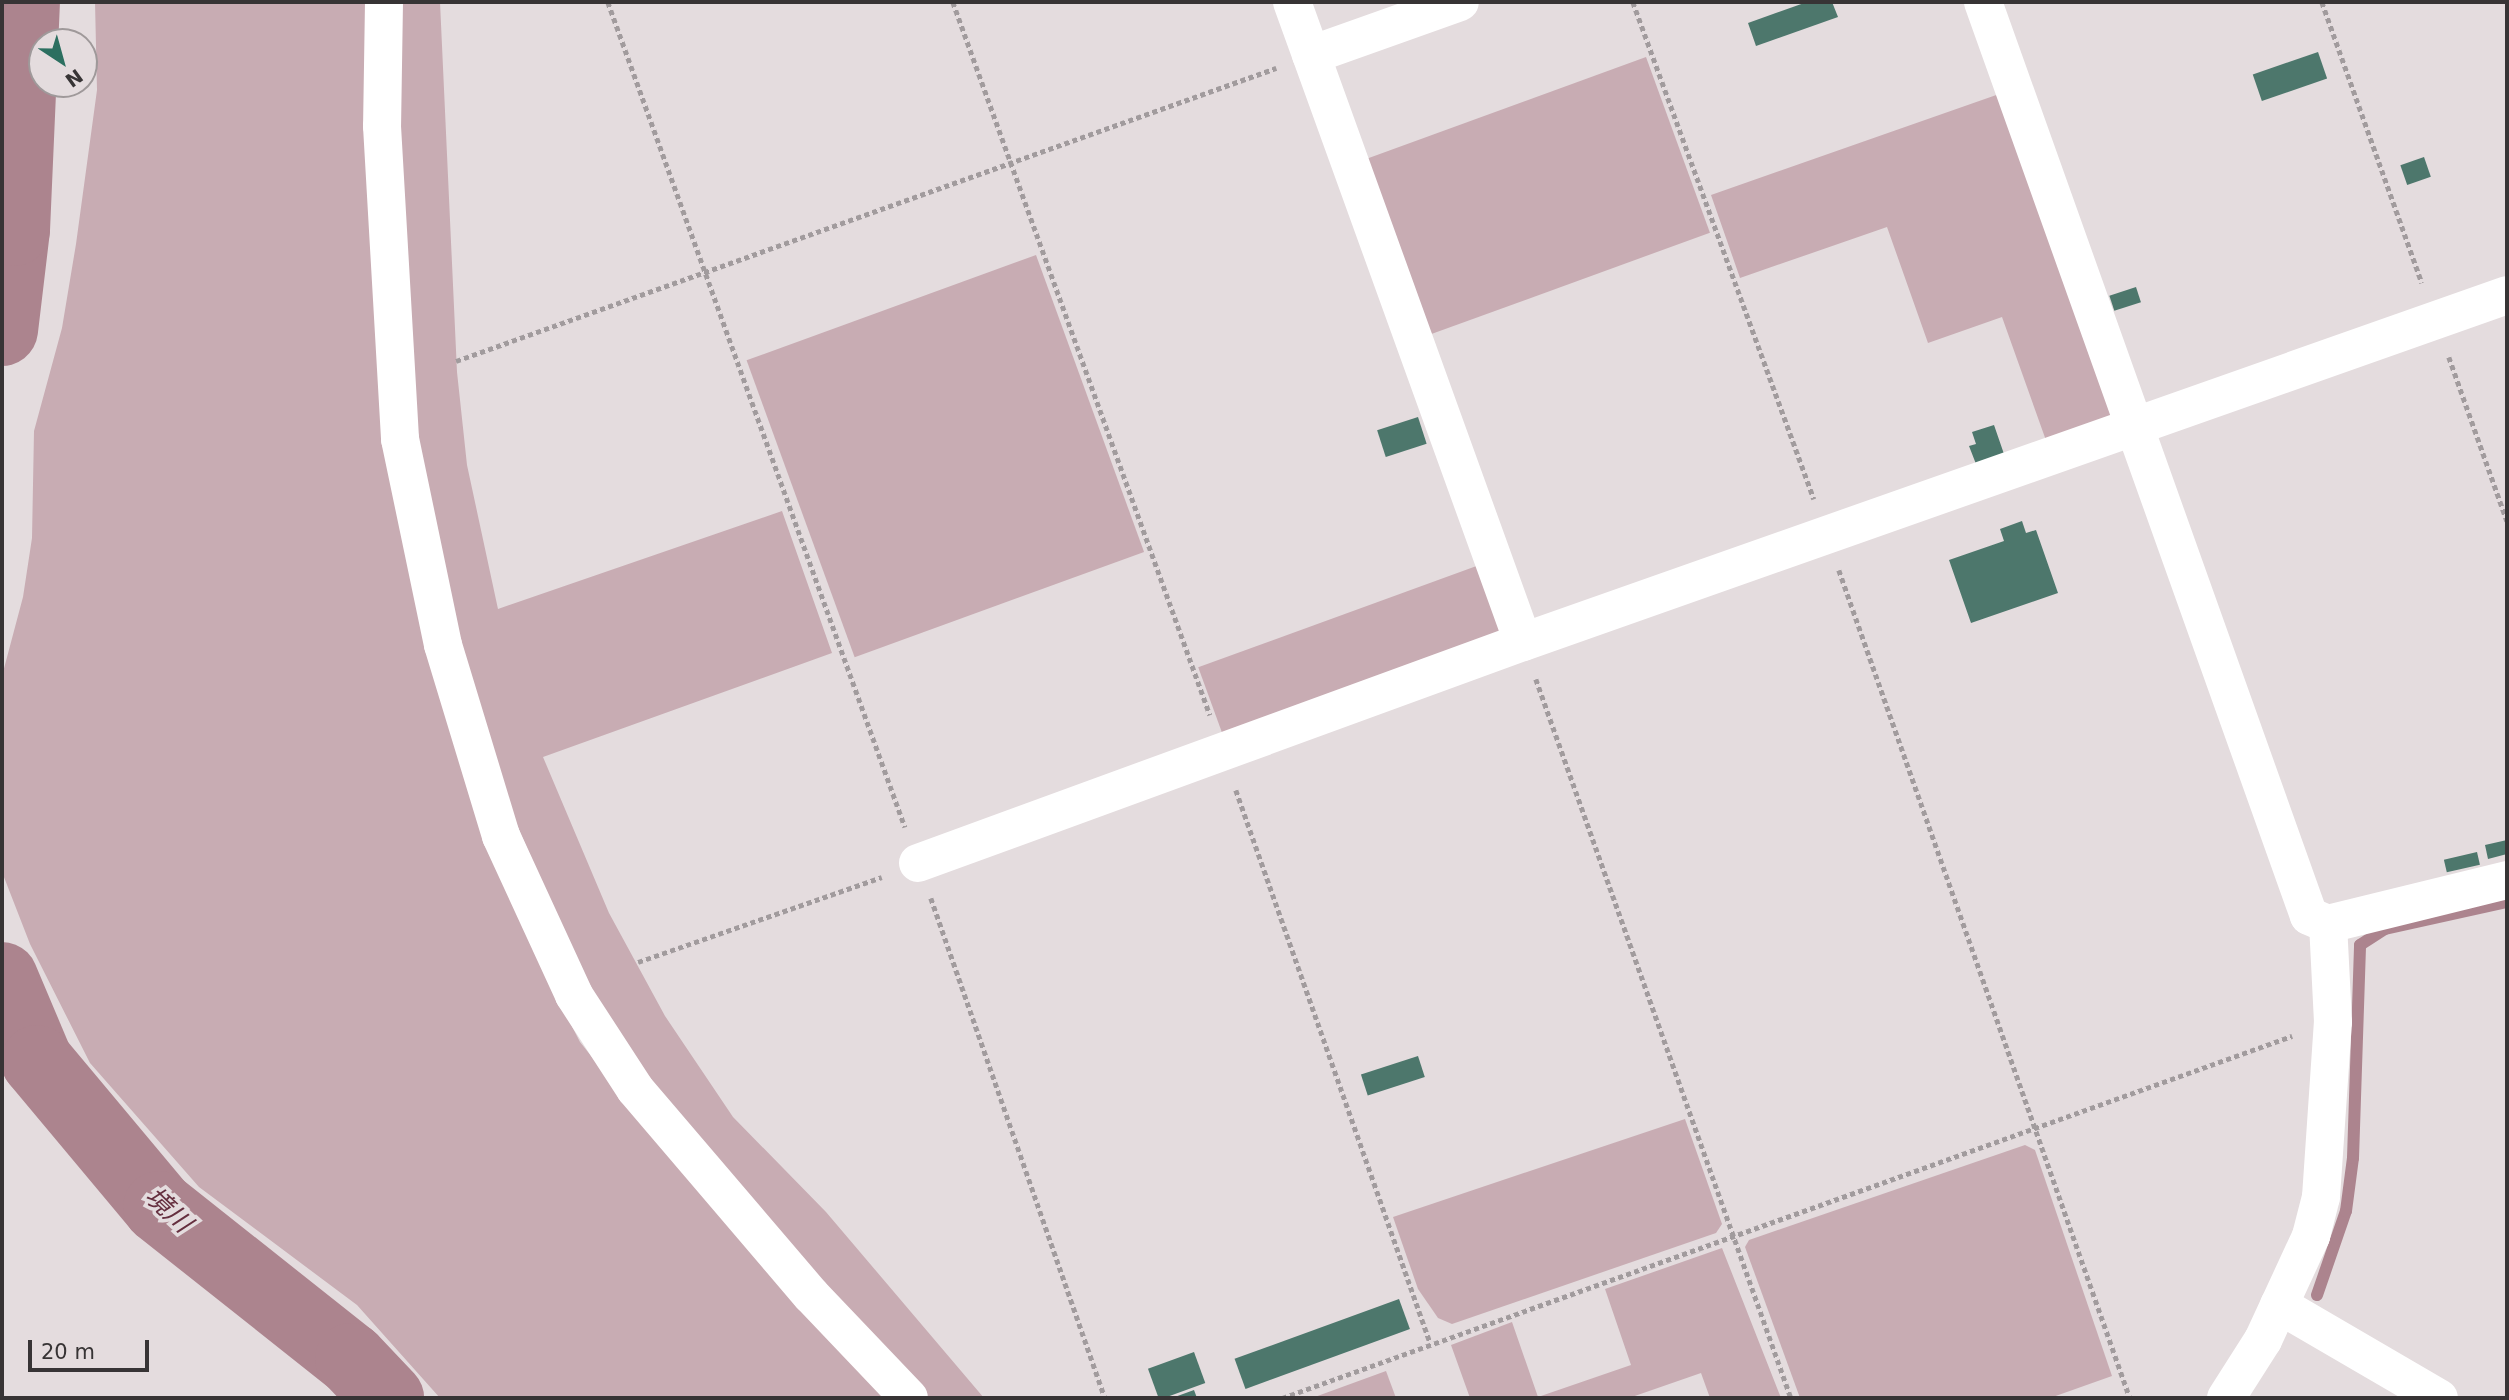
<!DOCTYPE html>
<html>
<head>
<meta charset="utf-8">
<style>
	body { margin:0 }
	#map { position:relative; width:2509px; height:1400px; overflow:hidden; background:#e4dcde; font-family:"DejaVu Sans","Noto Sans JP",sans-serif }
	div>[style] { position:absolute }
	.green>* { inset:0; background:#c8acb3; transform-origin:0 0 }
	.stream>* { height:12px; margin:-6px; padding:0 6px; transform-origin:6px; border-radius:6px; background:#ac848e }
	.river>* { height:72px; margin:-36px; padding:0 36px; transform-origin:36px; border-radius:36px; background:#ac848e }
	.building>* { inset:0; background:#4d776c; transform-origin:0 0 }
	.path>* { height:4.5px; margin-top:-2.25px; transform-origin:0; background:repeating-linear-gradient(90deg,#a19b9d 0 5px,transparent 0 8.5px) }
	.minor>* { height:38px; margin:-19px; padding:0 19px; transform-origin:19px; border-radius:19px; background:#fff }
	span { translate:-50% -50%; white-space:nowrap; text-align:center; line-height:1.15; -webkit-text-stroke:7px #e4dcde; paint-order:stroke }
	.water-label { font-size:26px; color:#652f3f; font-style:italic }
	.frame { position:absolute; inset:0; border:4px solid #373435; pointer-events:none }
	.north { position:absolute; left:28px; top:28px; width:70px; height:70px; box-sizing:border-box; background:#e4dcde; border:2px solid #9f999a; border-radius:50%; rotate:144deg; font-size:19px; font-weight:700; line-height:28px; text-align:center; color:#373435 }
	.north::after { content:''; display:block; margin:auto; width:24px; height:32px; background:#2c6f60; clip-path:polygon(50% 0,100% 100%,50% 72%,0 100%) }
	.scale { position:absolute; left:28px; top:1340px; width:121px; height:32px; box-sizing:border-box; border:4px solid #373435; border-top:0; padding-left:9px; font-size:21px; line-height:24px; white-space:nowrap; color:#373435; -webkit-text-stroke:5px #e4dcde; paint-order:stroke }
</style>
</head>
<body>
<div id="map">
	<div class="green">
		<i style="clip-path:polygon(95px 2px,372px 2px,377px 286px,535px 954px,580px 1042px,654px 1135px,890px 1398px,440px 1398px,357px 1305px,199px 1187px,90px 1063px,30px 944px,2px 872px,2px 676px,23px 597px,32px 538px,34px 431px,62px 328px,76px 244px,97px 90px)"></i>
		<i style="clip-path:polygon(393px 2px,440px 2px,457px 372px,467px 465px,498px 609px,782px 511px,832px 653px,543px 757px,609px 913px,665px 1016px,733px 1117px,826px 1212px,984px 1398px,924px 1398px,703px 1158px,586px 987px,478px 733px,419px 485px)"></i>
		<i style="left:1646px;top:57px;width:187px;height:303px;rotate:70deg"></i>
		<i style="clip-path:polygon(2002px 93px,2112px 411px,2108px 425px,2048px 446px,2002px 317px,1928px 343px,1887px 227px,1740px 278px,1711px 195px)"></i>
		<i style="left:1036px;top:255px;width:316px;height:308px;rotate:70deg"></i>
		<i style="left:1482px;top:564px;width:71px;height:302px;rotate:70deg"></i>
		<i style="clip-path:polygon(1685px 1119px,1722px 1224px,1716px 1233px,1452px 1324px,1438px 1318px,1418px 1289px,1393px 1217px)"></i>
		<i style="clip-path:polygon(2025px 1145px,2035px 1150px,2112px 1376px,2050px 1398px,1800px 1398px,1745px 1247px,1749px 1240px)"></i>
		<i style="clip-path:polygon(1722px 1248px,1781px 1398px,1710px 1398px,1701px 1373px,1629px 1398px,1470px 1398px,1451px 1345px,1512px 1322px,1538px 1397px,1631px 1365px,1605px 1289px)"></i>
		<i style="clip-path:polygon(1386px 1371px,1396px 1398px,1312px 1398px)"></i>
	</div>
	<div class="stream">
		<i style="left:2317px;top:1295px;width:89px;rotate:-71deg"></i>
		<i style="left:2346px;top:1211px;width:53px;rotate:-82.5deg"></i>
		<i style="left:2353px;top:1158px;width:213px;rotate:-88.1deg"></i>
		<i style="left:2360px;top:945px;width:30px;rotate:-33deg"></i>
		<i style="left:2385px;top:929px;width:125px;rotate:-12.5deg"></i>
	</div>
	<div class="river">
		<i style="left:2px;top:330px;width:101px;rotate:-83.2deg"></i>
		<i style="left:14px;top:230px;width:228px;rotate:-87.5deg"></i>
		<i style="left:2px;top:978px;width:90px;rotate:67.1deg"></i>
		<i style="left:37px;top:1061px;width:190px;rotate:50.1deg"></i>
		<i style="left:159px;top:1207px;width:245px;rotate:38.4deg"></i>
		<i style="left:351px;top:1359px;width:54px;rotate:46.5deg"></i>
	</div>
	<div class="building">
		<i style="clip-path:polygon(1807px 2px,1832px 2px,1838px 17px,1756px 46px,1748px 23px)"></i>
		<i style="left:2318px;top:52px;width:28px;height:69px;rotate:71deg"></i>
		<i style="left:2424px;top:157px;width:21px;height:25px;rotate:71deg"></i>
		<i style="left:2136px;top:287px;width:16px;height:28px;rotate:72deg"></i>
		<i style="left:1418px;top:417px;width:28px;height:43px;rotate:72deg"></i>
		<i style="clip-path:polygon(1994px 425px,2004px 454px,1976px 464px,1969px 446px,1976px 444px,1972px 432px)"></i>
		<i style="clip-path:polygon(2022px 521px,2026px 533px,2036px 530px,2058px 593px,1971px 623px,1949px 560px,2004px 541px,2000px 529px)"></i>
		<i style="clip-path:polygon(2507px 840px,2507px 854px,2488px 859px,2485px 845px)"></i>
		<i style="left:2477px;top:852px;width:13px;height:34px;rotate:77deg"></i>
		<i style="left:1418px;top:1056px;width:22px;height:60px;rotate:72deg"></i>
		<i style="left:1399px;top:1299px;width:32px;height:175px;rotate:70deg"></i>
		<i style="left:1194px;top:1352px;width:33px;height:49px;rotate:70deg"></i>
		<i style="clip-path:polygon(1194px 1390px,1197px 1398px,1172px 1398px)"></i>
	</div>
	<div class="path">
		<i style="left:608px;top:2px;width:877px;rotate:70.2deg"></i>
		<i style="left:953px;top:2px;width:758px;rotate:70.18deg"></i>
		<i style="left:1633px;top:2px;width:529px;rotate:69.99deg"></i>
		<i style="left:2322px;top:2px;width:298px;rotate:70.4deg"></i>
		<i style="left:2449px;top:357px;width:174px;rotate:70.5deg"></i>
		<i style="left:456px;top:361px;width:871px;rotate:-19.66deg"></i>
		<i style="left:1839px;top:570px;width:878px;rotate:70.64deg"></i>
		<i style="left:1536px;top:679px;width:763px;rotate:70.47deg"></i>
		<i style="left:1236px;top:790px;width:585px;rotate:70.64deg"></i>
		<i style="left:931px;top:898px;width:529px;rotate:70.81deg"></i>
		<i style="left:638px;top:962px;width:258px;rotate:-19.2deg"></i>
		<i style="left:1282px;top:1398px;width:1073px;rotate:-19.72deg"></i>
	</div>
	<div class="minor">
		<i style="left:384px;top:2px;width:124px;rotate:90.9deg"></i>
		<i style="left:382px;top:126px;width:314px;rotate:86.7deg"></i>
		<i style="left:400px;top:439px;width:210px;rotate:78.2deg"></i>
		<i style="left:443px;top:645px;width:200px;rotate:73.1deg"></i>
		<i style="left:501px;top:836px;width:175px;rotate:65.3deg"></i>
		<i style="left:574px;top:995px;width:112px;rotate:57deg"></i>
		<i style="left:635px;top:1089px;width:271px;rotate:49.5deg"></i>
		<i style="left:811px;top:1295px;width:142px;rotate:46.4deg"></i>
		<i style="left:1292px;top:2px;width:680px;rotate:70.15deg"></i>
		<i style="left:1983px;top:2px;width:970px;rotate:70.37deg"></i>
		<i style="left:2309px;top:916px;width:21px;rotate:23deg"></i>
		<i style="left:2328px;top:924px;width:184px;rotate:-13.8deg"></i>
		<i style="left:1311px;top:55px;width:158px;rotate:-19.6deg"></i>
		<i style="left:918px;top:863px;width:644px;rotate:-20.07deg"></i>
		<i style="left:1523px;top:642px;width:1043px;rotate:-19.42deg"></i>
		<i style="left:2279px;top:1305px;width:185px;rotate:30.2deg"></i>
		<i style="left:2226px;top:1398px;width:69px;rotate:-57.5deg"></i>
		<i style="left:2263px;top:1340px;width:115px;rotate:-65.2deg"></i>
		<i style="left:2311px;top:1236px;width:40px;rotate:-75.6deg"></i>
		<i style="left:2321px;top:1197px;width:175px;rotate:-86.1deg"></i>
		<i style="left:2333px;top:1022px;width:98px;rotate:-92.9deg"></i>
	</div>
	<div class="water-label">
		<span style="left:168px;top:1210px;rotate:43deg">境川</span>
	</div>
	<div class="frame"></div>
	<div class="north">N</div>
	<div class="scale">20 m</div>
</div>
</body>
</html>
